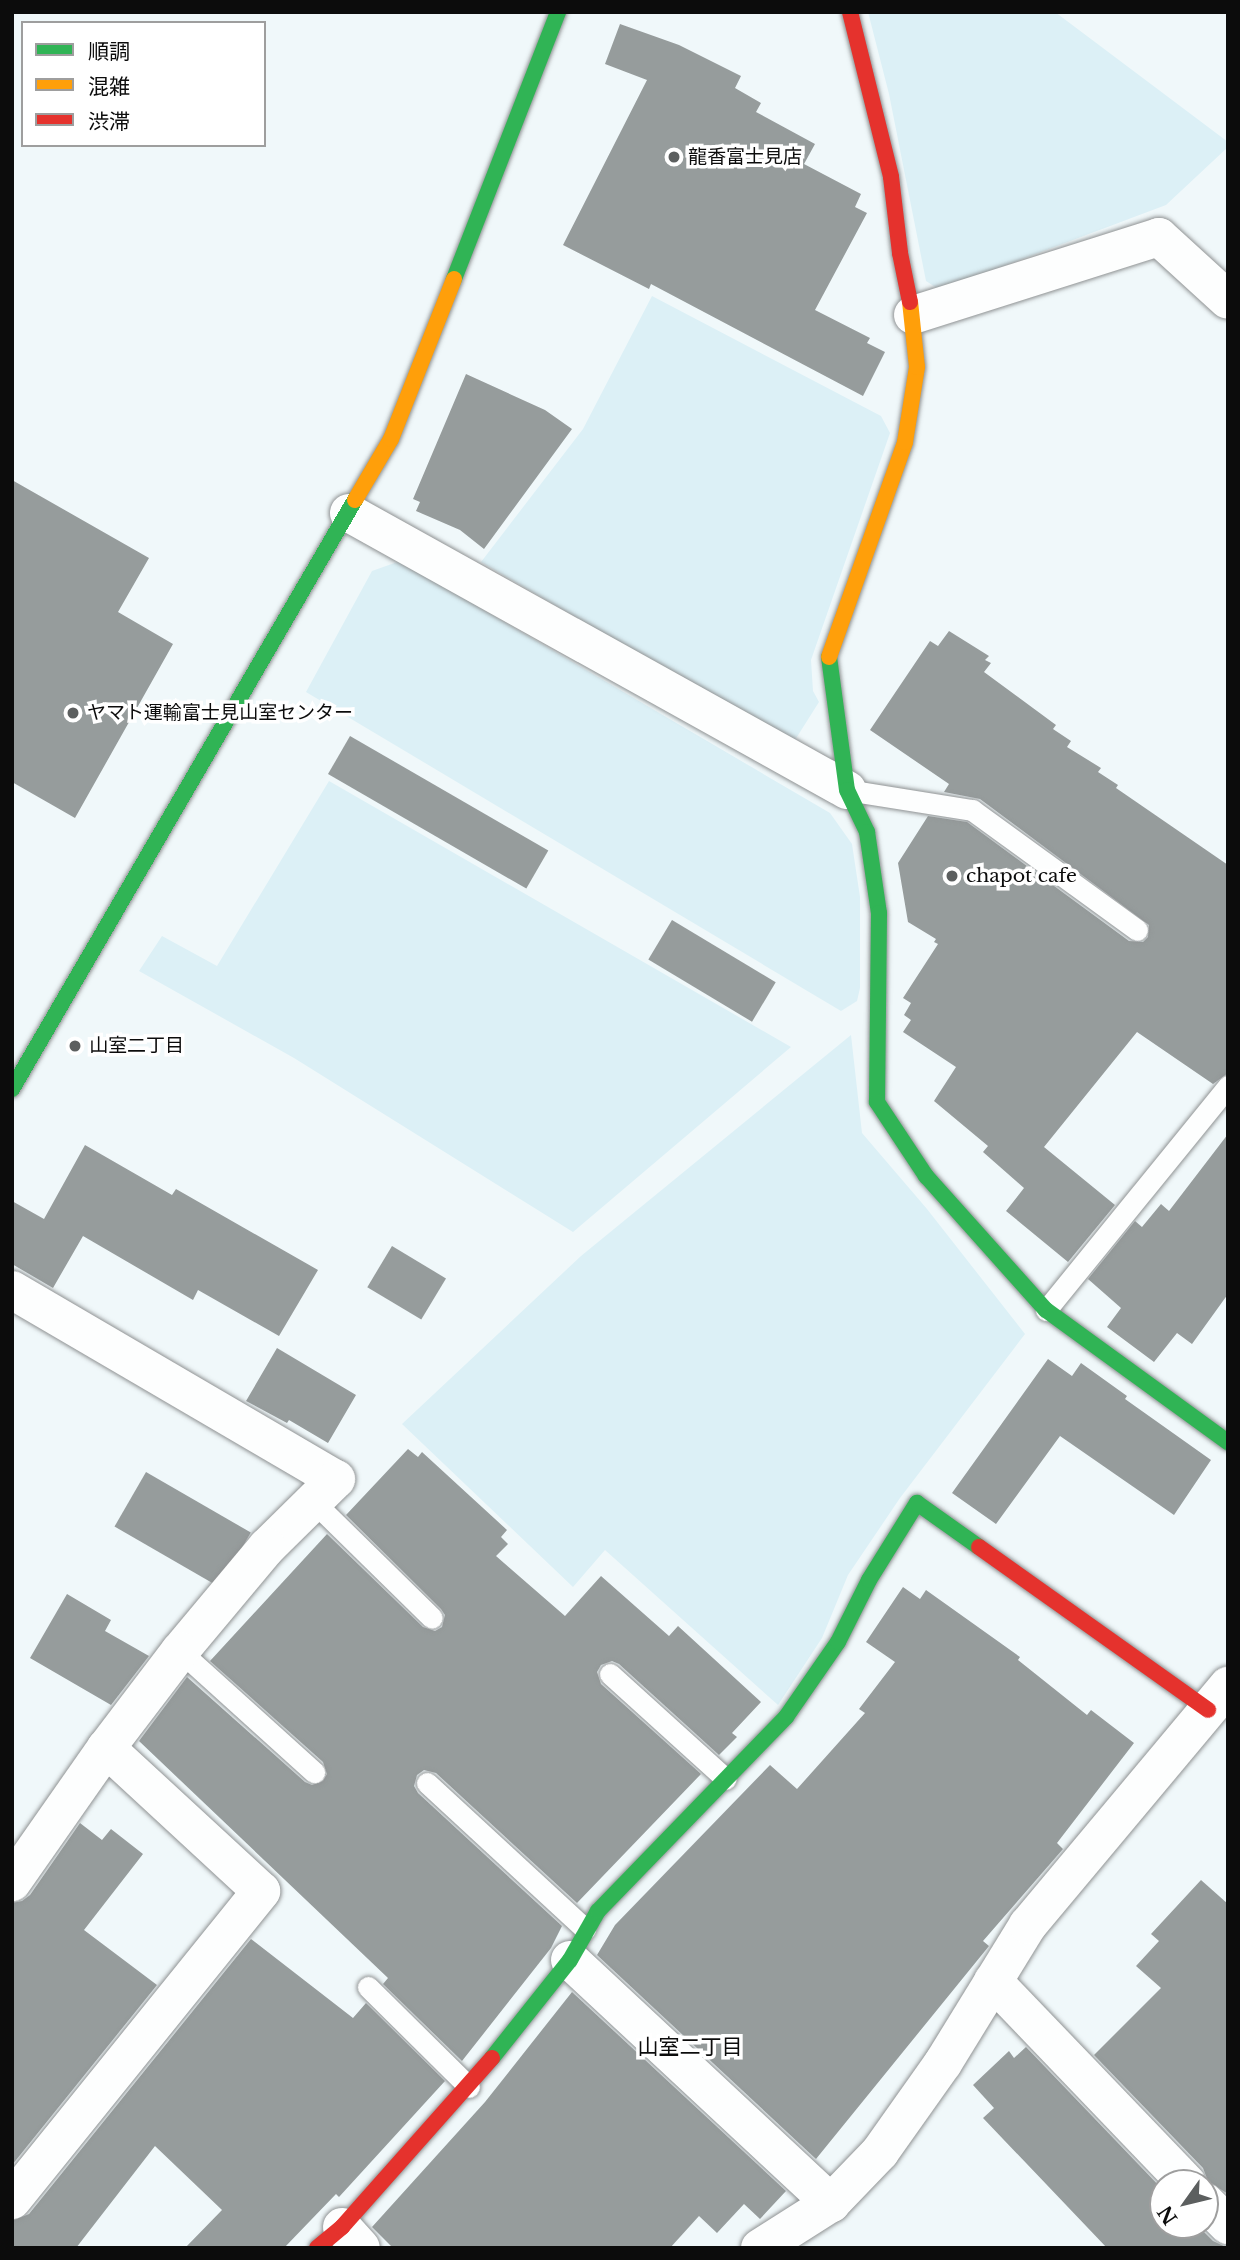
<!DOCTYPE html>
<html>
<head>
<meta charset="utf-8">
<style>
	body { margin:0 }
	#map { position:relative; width:1240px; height:2260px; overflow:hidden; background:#f0f8fa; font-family:"Libre Baskerville","Noto Sans JP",serif }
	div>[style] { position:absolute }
	.farmland>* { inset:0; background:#dcf0f6 }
	.building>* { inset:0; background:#969c9c; transform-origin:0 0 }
	.roads { filter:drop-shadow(0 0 2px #8f9293) drop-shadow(0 0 2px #8f9293) }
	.lane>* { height:21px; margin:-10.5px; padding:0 10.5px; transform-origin:10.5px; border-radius:10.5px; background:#fdfefe }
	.street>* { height:38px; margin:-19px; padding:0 19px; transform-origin:19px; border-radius:19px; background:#fdfefe }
	.fast>* { height:16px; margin:-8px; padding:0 8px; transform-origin:8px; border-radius:8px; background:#30b455 }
	.slow>* { height:16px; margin:-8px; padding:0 8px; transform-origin:8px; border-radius:8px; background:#ff9f0a }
	.jam>* { height:16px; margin:-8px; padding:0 8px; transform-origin:8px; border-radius:8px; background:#e5322d }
	.dots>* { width:19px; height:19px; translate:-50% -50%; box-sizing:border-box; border:4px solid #fff; border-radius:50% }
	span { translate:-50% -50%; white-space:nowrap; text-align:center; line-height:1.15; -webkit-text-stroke:7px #fff; paint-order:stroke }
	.poi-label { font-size:19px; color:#0c0c0c }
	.left { translate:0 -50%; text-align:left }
	.neighbourhood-label { font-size:21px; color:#0c0c0c }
	.frame { position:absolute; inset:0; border:14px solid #0c0c0c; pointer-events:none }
	.legend { position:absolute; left:21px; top:21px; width:245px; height:126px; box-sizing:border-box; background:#fff; border:2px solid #9e9e9e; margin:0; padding:9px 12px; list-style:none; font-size:21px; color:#0c0c0c }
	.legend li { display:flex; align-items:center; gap:14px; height:35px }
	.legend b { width:35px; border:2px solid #9e9e9e }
	.north { position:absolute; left:1149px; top:2169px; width:70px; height:70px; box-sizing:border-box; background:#fff; border:2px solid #9e9e9e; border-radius:50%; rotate:236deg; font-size:19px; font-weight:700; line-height:28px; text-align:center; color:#0c0c0c }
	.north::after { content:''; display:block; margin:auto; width:24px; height:32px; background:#5c5f5f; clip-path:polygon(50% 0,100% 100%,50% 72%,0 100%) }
</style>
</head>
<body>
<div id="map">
	<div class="farmland">
		<i style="clip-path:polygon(868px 12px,1055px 12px,1228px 142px,1228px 147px,1166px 205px,940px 290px,926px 281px,889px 94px)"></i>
		<i style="clip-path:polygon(652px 296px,881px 416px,890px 433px,811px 660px,813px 691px,819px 702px,795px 740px,788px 741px,481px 562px,583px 429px)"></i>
		<i style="clip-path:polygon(400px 561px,830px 813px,852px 844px,860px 897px,860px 988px,857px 1001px,841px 1011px,306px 692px,372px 571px)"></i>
		<i style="clip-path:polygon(329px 781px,791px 1047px,573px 1232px,294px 1058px,139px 971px,162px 936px,217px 966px)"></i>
		<i style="clip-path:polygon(851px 1035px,862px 1133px,927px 1209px,1025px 1334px,900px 1498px,848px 1575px,822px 1638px,778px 1705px,605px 1550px,573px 1587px,402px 1424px,581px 1256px)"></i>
	</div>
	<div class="building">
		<i style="clip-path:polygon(620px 24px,679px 45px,741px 76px,735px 88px,761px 103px,756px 112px,815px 144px,804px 164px,861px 194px,855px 207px,867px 213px,815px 310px,870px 338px,867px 343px,885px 352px,863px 396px,651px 284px,649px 289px,563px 245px,647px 80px,605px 64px)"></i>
		<i style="clip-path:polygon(466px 374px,545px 410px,572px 429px,484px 549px,460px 530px,416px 511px,420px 502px,413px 499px)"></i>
		<i style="clip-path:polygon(12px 480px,149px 558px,118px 612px,173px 644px,75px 818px,12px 782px)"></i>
		<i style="clip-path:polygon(949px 631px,989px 656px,985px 660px,991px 663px,984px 672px,1056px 725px,1053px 729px,1071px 741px,1067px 747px,1101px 768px,1098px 772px,1118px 785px,1116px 788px,1228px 865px,1228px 1073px,1213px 1084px,1137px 1032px,1044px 1147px,1115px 1205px,1068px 1262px,1006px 1211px,1024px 1188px,983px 1152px,988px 1146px,934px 1101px,956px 1067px,903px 1032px,911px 1020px,904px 1015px,911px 1003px,903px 998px,938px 944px,934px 942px,936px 939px,908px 922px,898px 863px,928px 816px,967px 822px,1129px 941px,1143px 942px,1148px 937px,1149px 925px,980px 799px,944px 792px,949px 784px,870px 730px,930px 641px,938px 646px)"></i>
		<i style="left:350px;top:736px;width:229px;height:44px;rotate:30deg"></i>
		<i style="left:672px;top:920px;width:121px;height:46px;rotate:31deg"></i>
		<i style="clip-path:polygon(1228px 1134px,1228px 1294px,1192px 1344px,1177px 1333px,1154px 1362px,1107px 1327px,1121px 1308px,1088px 1279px,1135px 1221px,1142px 1227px,1161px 1204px,1169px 1211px)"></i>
		<i style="clip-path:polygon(85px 1145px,172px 1195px,176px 1189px,318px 1270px,279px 1336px,198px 1290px,193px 1300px,83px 1236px,53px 1288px,12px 1264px,12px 1201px,44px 1219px)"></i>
		<i style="left:392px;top:1246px;width:63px;height:48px;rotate:31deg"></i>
		<i style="clip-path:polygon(277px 1348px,356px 1395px,328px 1443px,289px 1420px,287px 1423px,246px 1401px)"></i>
		<i style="clip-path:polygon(1048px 1359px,1072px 1376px,1081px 1363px,1127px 1396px,1125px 1399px,1211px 1460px,1174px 1515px,1060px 1436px,996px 1524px,952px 1493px)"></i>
		<i style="clip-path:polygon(408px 1449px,418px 1457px,422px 1452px,507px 1530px,501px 1537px,508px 1544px,496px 1556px,565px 1616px,601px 1576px,669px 1636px,678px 1626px,761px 1702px,732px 1733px,737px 1737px,719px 1755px,619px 1664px,612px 1661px,601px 1665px,597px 1672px,601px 1684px,701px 1774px,577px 1903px,436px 1773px,424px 1770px,417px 1775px,414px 1786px,418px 1793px,562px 1926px,551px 1948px,462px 2061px,383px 1984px,388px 1978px,139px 1741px,187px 1677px,305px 1782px,312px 1785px,323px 1781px,327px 1774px,323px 1762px,210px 1661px,327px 1534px,423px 1627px,435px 1631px,442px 1627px,445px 1615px,441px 1609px,346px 1515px)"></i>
		<i style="left:146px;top:1472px;width:121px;height:63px;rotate:30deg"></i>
		<i style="clip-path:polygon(903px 1587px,920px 1599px,926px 1590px,1020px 1657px,1018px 1660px,1087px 1715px,1091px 1710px,1134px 1743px,1057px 1843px,1063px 1849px,983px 1941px,989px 1946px,816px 2159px,597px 1955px,615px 1925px,770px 1765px,797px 1789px,865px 1713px,859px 1709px,895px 1662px,866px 1642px)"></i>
		<i style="clip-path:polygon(67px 1594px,111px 1620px,105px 1631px,149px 1656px,111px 1705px,30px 1658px)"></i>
		<i style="clip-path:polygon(80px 1823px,102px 1840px,111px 1829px,143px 1854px,84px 1930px,157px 1985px,12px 2165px,12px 1903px,22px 1901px,30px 1895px)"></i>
		<i style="clip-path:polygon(1201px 1880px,1228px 1904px,1228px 2194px,1208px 2181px,1203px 2168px,1094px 2055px,1161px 1988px,1136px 1966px,1159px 1941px,1151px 1934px)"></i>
		<i style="clip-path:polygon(251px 1939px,353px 2018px,366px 2003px,445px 2081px,339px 2197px,336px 2194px,284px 2248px,185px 2248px,222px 2210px,155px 2146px,76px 2248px,12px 2248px,12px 2221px,29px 2214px)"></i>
		<i style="clip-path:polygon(572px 1992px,786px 2191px,760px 2219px,744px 2204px,717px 2233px,699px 2216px,670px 2248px,393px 2248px,372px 2227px,485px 2102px)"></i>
		<i style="clip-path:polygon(1026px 2047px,1163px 2190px,1163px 2225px,1197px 2225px,1213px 2241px,1228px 2248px,1107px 2248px,983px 2118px,994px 2108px,973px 2085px,1009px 2051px,1014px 2058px)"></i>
	</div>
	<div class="roads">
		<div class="lane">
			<i style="left:847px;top:790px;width:127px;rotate:9.1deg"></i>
			<i style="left:972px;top:810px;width:204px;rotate:36deg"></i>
			<i style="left:1046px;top:1310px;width:289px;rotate:-50.9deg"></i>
			<i style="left:314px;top:1502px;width:165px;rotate:44.5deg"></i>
			<i style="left:180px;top:1651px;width:181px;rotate:42.1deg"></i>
			<i style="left:610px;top:1674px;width:156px;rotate:42.2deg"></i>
			<i style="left:427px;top:1783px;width:215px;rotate:42.7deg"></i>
			<i style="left:368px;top:1987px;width:142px;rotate:44.7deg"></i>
		</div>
		<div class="street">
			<i style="left:913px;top:315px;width:258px;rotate:-17.6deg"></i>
			<i style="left:1159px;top:237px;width:93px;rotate:42.4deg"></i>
			<i style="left:349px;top:513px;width:570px;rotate:29.08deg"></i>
			<i style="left:12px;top:1290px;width:375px;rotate:30.3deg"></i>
			<i style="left:336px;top:1479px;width:97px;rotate:135.4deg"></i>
			<i style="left:267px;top:1547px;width:136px;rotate:129.9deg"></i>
			<i style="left:180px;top:1651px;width:122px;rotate:127.3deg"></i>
			<i style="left:106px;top:1748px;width:164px;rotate:125deg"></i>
			<i style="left:570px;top:1960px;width:357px;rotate:43deg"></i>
			<i style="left:993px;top:1981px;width:280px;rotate:46.2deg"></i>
			<i style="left:12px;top:2200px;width:397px;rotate:-51.1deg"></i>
			<i style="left:261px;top:1891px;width:211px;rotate:-137.3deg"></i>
			<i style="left:1205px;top:2202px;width:33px;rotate:45deg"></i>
			<i style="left:342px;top:2227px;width:28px;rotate:48deg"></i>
			<i style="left:760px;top:2248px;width:84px;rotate:-32.4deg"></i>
			<i style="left:831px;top:2203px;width:71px;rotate:-46.1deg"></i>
			<i style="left:880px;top:2152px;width:109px;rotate:-54.7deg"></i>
			<i style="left:943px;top:2063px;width:162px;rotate:-58.4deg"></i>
			<i style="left:1028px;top:1925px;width:312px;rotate:-50.1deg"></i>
		</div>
		<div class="fast">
			<i style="left:454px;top:279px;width:287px;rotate:-68.7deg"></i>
			<i style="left:829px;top:657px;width:134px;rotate:82.3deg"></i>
			<i style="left:847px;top:790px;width:47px;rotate:64.5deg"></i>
			<i style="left:867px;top:832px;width:82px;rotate:81.6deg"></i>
			<i style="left:879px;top:913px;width:189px;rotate:90.6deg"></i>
			<i style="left:877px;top:1102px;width:89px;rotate:56.5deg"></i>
			<i style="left:926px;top:1176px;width:180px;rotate:48.2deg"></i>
			<i style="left:1046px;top:1310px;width:225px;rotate:36deg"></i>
			<i style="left:12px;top:1089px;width:682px;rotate:-59.79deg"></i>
			<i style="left:492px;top:2058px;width:125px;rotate:-51.5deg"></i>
			<i style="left:570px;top:1960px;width:56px;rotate:-60.3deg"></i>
			<i style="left:598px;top:1911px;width:270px;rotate:-45.9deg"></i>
			<i style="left:786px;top:1717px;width:91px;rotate:-55.3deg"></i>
			<i style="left:838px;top:1642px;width:69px;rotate:-63.4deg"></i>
			<i style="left:869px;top:1580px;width:91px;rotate:-58.1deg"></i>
			<i style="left:917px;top:1503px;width:76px;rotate:35.4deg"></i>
		</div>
		<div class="slow">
			<i style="left:355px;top:500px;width:71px;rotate:-59.5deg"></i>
			<i style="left:391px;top:439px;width:172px;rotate:-68.5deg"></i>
			<i style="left:829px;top:657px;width:228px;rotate:-70.5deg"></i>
			<i style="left:905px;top:442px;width:76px;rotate:-80.9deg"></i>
			<i style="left:917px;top:367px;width:65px;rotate:-96.1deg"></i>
		</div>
		<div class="jam">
			<i style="left:850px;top:12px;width:170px;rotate:76deg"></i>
			<i style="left:891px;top:177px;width:77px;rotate:83.2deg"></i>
			<i style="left:900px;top:253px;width:50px;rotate:78.5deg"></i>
			<i style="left:979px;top:1547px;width:281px;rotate:35.4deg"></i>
			<i style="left:317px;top:2248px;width:33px;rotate:-40deg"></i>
			<i style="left:342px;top:2227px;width:226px;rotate:-48.4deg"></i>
		</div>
	</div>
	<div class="dots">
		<i style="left:674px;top:157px;background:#5c5f5f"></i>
		<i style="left:73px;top:713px;background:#5c5f5f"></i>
		<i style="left:952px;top:876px;background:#5c5f5f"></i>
		<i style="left:75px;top:1046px;background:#5c5f5f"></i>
	</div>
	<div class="poi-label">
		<span class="left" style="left:688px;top:157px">龍香富士見店</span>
		<span class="left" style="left:87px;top:713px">ヤマト運輸富士見山室センター</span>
		<span class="left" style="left:966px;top:876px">chapot cafe</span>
		<span class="left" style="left:89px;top:1046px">山室二丁目</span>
	</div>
	<div class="neighbourhood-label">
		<span style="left:690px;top:2047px">山室二丁目</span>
	</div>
	<div class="frame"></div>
	<ul class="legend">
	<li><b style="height:9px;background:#30b455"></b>順調</li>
	<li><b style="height:9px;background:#ff9f0a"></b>混雑</li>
	<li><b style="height:9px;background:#e5322d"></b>渋滞</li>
	</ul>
	<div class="north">N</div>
</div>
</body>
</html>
